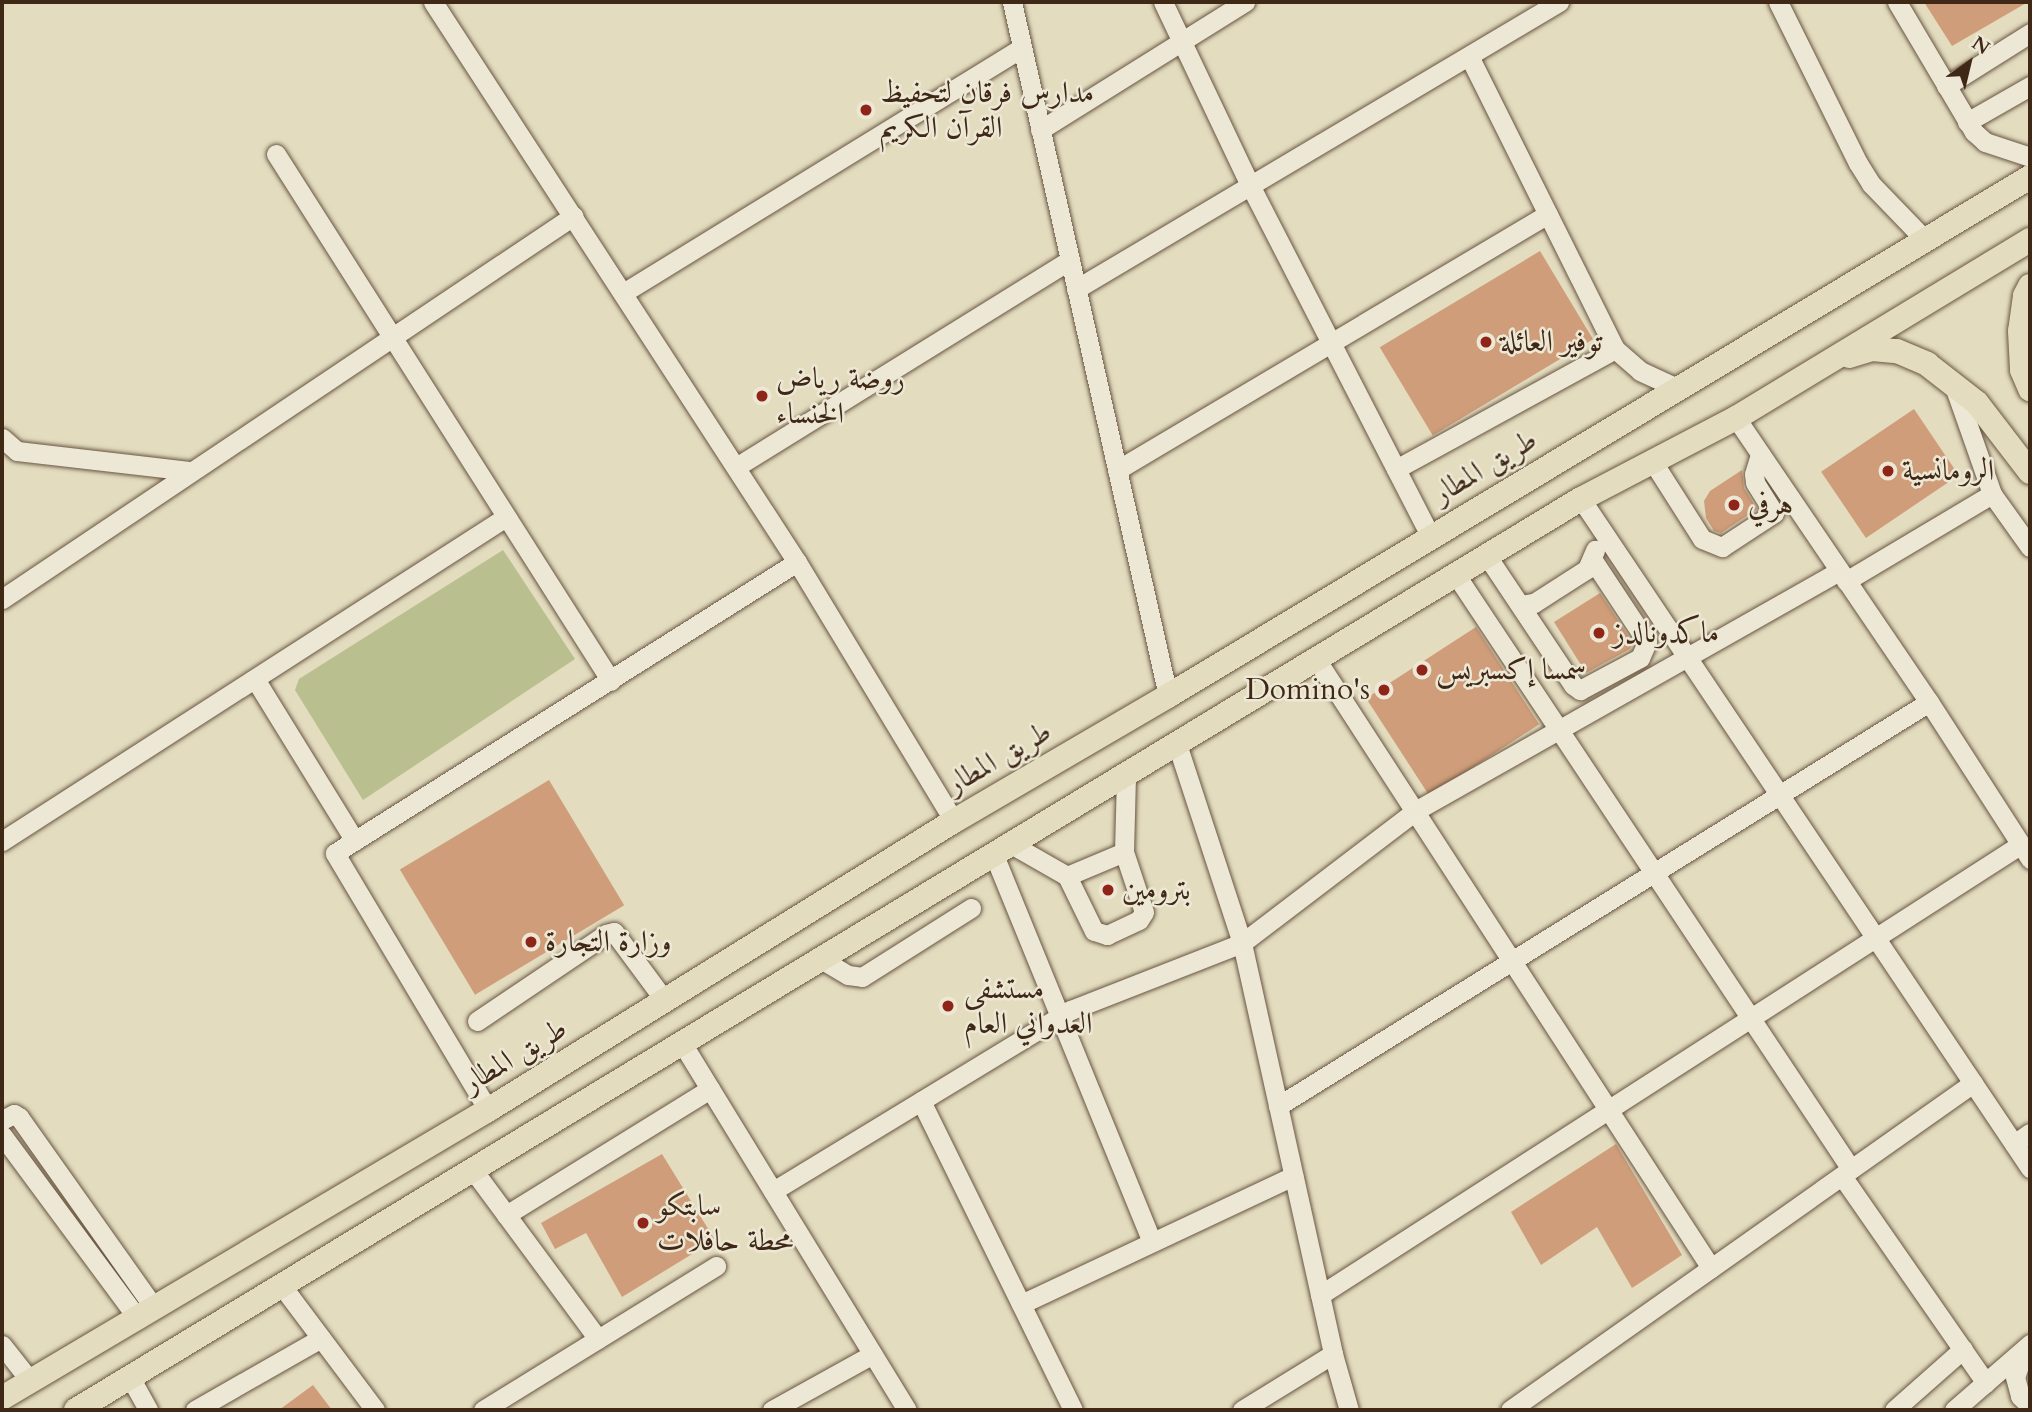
<!DOCTYPE html>
<html>
<head>
<meta charset="utf-8">
<style>
	body { margin:0 }
	#map { position:relative; width:2032px; height:1412px; overflow:hidden; background:#e3dcbf; font-family:Cardo,Amiri,serif }
	div>[style] { position:absolute }
	.green>* { inset:0; background:#b9bf8e }
	.building>* { inset:0; background:#cf9d79; transform-origin:0 0 }
	.roads { filter:drop-shadow(0 0 2px #695541) drop-shadow(0 0 2px #695541) }
	.minor>* { height:19px; margin:-9.5px; padding:0 9.5px; transform-origin:9.5px; border-radius:9.5px; background:#ede8d5 }
	.major>* { height:24px; margin:-12px; padding:0 12px; transform-origin:12px; border-radius:12px; background:#e3dcbf }
	.dots>* { width:19px; height:19px; translate:-50% -50%; box-sizing:border-box; border:4px solid #ede8d5; border-radius:50% }
	span { translate:-50% -50%; white-space:nowrap; text-align:center; line-height:1.15; -webkit-text-stroke:5px #ede8d5; paint-order:stroke }
	.poi-label { font-size:30px; color:#402817 }
	.left { translate:0 -50%; text-align:left }
	.right { translate:-100% -50%; text-align:right }
	.street-label { font-size:30px; color:#402817 }
	.frame { position:absolute; inset:0; border:4px solid #402817; pointer-events:none }
	.north { position:absolute; left:1934px; top:28px; width:70px; height:70px; -webkit-text-stroke:5px #ede8d5; paint-order:stroke; rotate:34deg; font-size:19px; font-weight:700; line-height:28px; text-align:center; color:#402817 }
	.north::after { content:''; display:block; margin:auto; width:24px; height:32px; background:#402817; clip-path:polygon(50% 0,100% 100%,50% 72%,0 100%) }
</style>
</head>
<body>
<div id="map">
	<div class="green">
		<i style="clip-path:polygon(503px 550px,575px 659px,363px 800px,295px 690px,299px 679px)"></i>
	</div>
	<div class="building">
		<i style="clip-path:polygon(1924px 2px,2028px 2px,1952px 46px)"></i>
		<i style="left:1540px;top:251px;width:103px;height:187px;rotate:59deg"></i>
		<i style="left:1914px;top:409px;width:80px;height:112px;rotate:56deg"></i>
		<i style="clip-path:polygon(1742px 470px,1744px 488px,1757px 509px,1721px 533px,1714px 531px,1706px 518px,1704px 501px,1710px 491px)"></i>
		<i style="clip-path:polygon(1600px 593px,1633px 643px,1630px 649px,1586px 673px,1554px 622px)"></i>
		<i style="left:1476px;top:627px;width:116px;height:131px;rotate:57deg"></i>
		<i style="left:549px;top:780px;width:146px;height:174px;rotate:59deg"></i>
		<i style="clip-path:polygon(1616px 1144px,1682px 1255px,1632px 1288px,1597px 1227px,1541px 1265px,1511px 1212px)"></i>
		<i style="clip-path:polygon(662px 1154px,715px 1240px,622px 1297px,586px 1233px,555px 1249px,541px 1223px)"></i>
		<i style="clip-path:polygon(313px 1385px,332px 1410px,279px 1410px)"></i>
	</div>
	<div class="roads">
		<div class="minor">
			<i style="left:433px;top:2px;width:668px;rotate:56.98deg"></i>
			<i style="left:797px;top:562px;width:303px;rotate:58.8deg"></i>
			<i style="left:1012px;top:2px;width:711px;rotate:77.33deg"></i>
			<i style="left:1163px;top:2px;width:205px;rotate:64.6deg"></i>
			<i style="left:1251px;top:187px;width:392px;rotate:62.8deg"></i>
			<i style="left:1778px;top:2px;width:180px;rotate:63.6deg"></i>
			<i style="left:1858px;top:163px;width:25px;rotate:58deg"></i>
			<i style="left:1871px;top:184px;width:78px;rotate:46deg"></i>
			<i style="left:1897px;top:2px;width:151px;rotate:59.4deg"></i>
			<i style="left:1974px;top:132px;width:15px;rotate:42deg"></i>
			<i style="left:1985px;top:142px;width:47px;rotate:18.4deg"></i>
			<i style="left:1469px;top:56px;width:327px;rotate:63.5deg"></i>
			<i style="left:1615px;top:349px;width:33px;rotate:41deg"></i>
			<i style="left:1640px;top:371px;width:41px;rotate:24.7deg"></i>
			<i style="left:1946px;top:86px;width:99px;rotate:-32.2deg"></i>
			<i style="left:1967px;top:122px;width:73px;rotate:-29.7deg"></i>
			<i style="left:1040px;top:130px;width:242px;rotate:-32deg"></i>
			<i style="left:276px;top:154px;width:624px;rotate:57.56deg"></i>
			<i style="left:1076px;top:289px;width:562px;rotate:-30.72deg"></i>
			<i style="left:623px;top:293px;width:468px;rotate:-31.6deg"></i>
			<i style="left:1953px;top:383px;width:118px;rotate:70.6deg"></i>
			<i style="left:1992px;top:494px;width:65px;rotate:54.4deg"></i>
			<i style="left:1736px;top:418px;width:343px;rotate:55.8deg"></i>
			<i style="left:1929px;top:702px;width:187px;rotate:57.2deg"></i>
			<i style="left:2px;top:438px;width:20px;rotate:41deg"></i>
			<i style="left:17px;top:451px;width:175px;rotate:6.6deg"></i>
			<i style="left:1653px;top:462px;width:91px;rotate:57.5deg"></i>
			<i style="left:1702px;top:539px;width:22px;rotate:22deg"></i>
			<i style="left:1722px;top:547px;width:62px;rotate:-33.2deg"></i>
			<i style="left:1774px;top:513px;width:36px;rotate:-122deg"></i>
			<i style="left:1755px;top:482px;width:8px;rotate:-97deg"></i>
			<i style="left:1754px;top:474px;width:21px;rotate:-73deg"></i>
			<i style="left:736px;top:467px;width:393px;rotate:-31.8deg"></i>
			<i style="left:1396px;top:469px;width:250px;rotate:-28.7deg"></i>
			<i style="left:1117px;top:470px;width:501px;rotate:-30.71deg"></i>
			<i style="left:1581px;top:499px;width:806px;rotate:56.13deg"></i>
			<i style="left:1487px;top:556px;width:155px;rotate:56.3deg"></i>
			<i style="left:1573px;top:685px;width:9px;rotate:36deg"></i>
			<i style="left:1580px;top:690px;width:68px;rotate:-28.1deg"></i>
			<i style="left:1640px;top:658px;width:17px;rotate:-66deg"></i>
			<i style="left:1647px;top:642px;width:100px;rotate:-123.5deg"></i>
			<i style="left:1456px;top:575px;width:713px;rotate:56.38deg"></i>
			<i style="left:1846px;top:581px;width:170px;rotate:-30.8deg"></i>
			<i style="left:2px;top:599px;width:688px;rotate:-33.85deg"></i>
			<i style="left:1521px;top:605px;width:13px;rotate:-9deg"></i>
			<i style="left:1534px;top:603px;width:63px;rotate:-32.7deg"></i>
			<i style="left:1587px;top:569px;width:21px;rotate:-67deg"></i>
			<i style="left:1316px;top:659px;width:726px;rotate:57.03deg"></i>
			<i style="left:255px;top:679px;width:190px;rotate:58.3deg"></i>
			<i style="left:1177px;top:744px;width:209px;rotate:71.9deg"></i>
			<i style="left:1242px;top:943px;width:421px;rotate:77.5deg"></i>
			<i style="left:1333px;top:1354px;width:58px;rotate:74.1deg"></i>
			<i style="left:2px;top:841px;width:599px;rotate:-32.74deg"></i>
			<i style="left:1011px;top:844px;width:64px;rotate:29.7deg"></i>
			<i style="left:1067px;top:876px;width:62px;rotate:-22.8deg"></i>
			<i style="left:1124px;top:852px;width:77px;rotate:-88.5deg"></i>
			<i style="left:994px;top:855px;width:418px;rotate:67.8deg"></i>
			<i style="left:1067px;top:876px;width:61px;rotate:63.9deg"></i>
			<i style="left:1094px;top:931px;width:14px;rotate:17deg"></i>
			<i style="left:1107px;top:935px;width:35px;rotate:-25deg"></i>
			<i style="left:1139px;top:920px;width:9px;rotate:-58deg"></i>
			<i style="left:1144px;top:912px;width:63px;rotate:-108.4deg"></i>
			<i style="left:821px;top:959px;width:31px;rotate:31deg"></i>
			<i style="left:848px;top:975px;width:14px;rotate:8deg"></i>
			<i style="left:862px;top:977px;width:129px;rotate:-32.3deg"></i>
			<i style="left:477px;top:1021px;width:156px;rotate:-34deg"></i>
			<i style="left:606px;top:934px;width:8px;rotate:-14deg"></i>
			<i style="left:614px;top:932px;width:86px;rotate:53.5deg"></i>
			<i style="left:682px;top:1043px;width:430px;rotate:58.5deg"></i>
			<i style="left:921px;top:1101px;width:344px;rotate:63.8deg"></i>
			<i style="left:1278px;top:1106px;width:766px;rotate:-31.82deg"></i>
			<i style="left:488px;top:1110px;width:299px;rotate:-120.8deg"></i>
			<i style="left:335px;top:853px;width:546px;rotate:-32.21deg"></i>
			<i style="left:2px;top:1120px;width:13px;rotate:-27deg"></i>
			<i style="left:14px;top:1114px;width:6px;rotate:31deg"></i>
			<i style="left:19px;top:1117px;width:235px;rotate:54.7deg"></i>
			<i style="left:2px;top:1135px;width:229px;rotate:53.5deg"></i>
			<i style="left:2014px;top:1144px;width:19px;rotate:-35deg"></i>
			<i style="left:473px;top:1170px;width:210px;rotate:53.5deg"></i>
			<i style="left:1842px;top:1176px;width:252px;rotate:55.2deg"></i>
			<i style="left:773px;top:1191px;width:349px;rotate:-31.3deg"></i>
			<i style="left:1071px;top:1010px;width:184px;rotate:-21.4deg"></i>
			<i style="left:1242px;top:943px;width:218px;rotate:-37.3deg"></i>
			<i style="left:1415px;top:811px;width:487px;rotate:-29.5deg"></i>
			<i style="left:506px;top:1215px;width:240px;rotate:-31.7deg"></i>
			<i style="left:282px;top:1286px;width:155px;rotate:53.1deg"></i>
			<i style="left:1320px;top:1295px;width:832px;rotate:-32.74deg"></i>
			<i style="left:1021px;top:1304px;width:301px;rotate:-25.2deg"></i>
			<i style="left:2px;top:1345px;width:47px;rotate:51.9deg"></i>
			<i style="left:2027px;top:1352px;width:10px;rotate:127deg"></i>
			<i style="left:2021px;top:1360px;width:18px;rotate:109deg"></i>
			<i style="left:2015px;top:1377px;width:20px;rotate:75deg"></i>
			<i style="left:2020px;top:1396px;width:14px;rotate:45deg"></i>
			<i style="left:130px;top:1377px;width:38px;rotate:61deg"></i>
			<i style="left:195px;top:1410px;width:145px;rotate:-29.7deg"></i>
			<i style="left:483px;top:1410px;width:274px;rotate:-31.7deg"></i>
			<i style="left:772px;top:1410px;width:115px;rotate:-29deg"></i>
			<i style="left:1242px;top:1410px;width:107px;rotate:-31.6deg"></i>
			<i style="left:1510px;top:1410px;width:567px;rotate:-35.23deg"></i>
			<i style="left:1894px;top:1410px;width:92px;rotate:-41.5deg"></i>
			<i style="left:1954px;top:1410px;width:101px;rotate:-41deg"></i>
		</div>
		<div class="major">
			<i style="left:2030px;top:286px;width:11px;rotate:117deg"></i>
			<i style="left:2025px;top:296px;width:35px;rotate:98deg"></i>
			<i style="left:2020px;top:331px;width:39px;rotate:87deg"></i>
			<i style="left:2022px;top:370px;width:21px;rotate:67deg"></i>
			<i style="left:1849px;top:356px;width:24px;rotate:-17deg"></i>
			<i style="left:1872px;top:349px;width:25px;rotate:5deg"></i>
			<i style="left:1897px;top:351px;width:33px;rotate:23deg"></i>
			<i style="left:1927px;top:364px;width:63px;rotate:38deg"></i>
			<i style="left:1977px;top:403px;width:87px;rotate:52.5deg"></i>
			<i style="left:2px;top:1398px;width:565px;rotate:-30.65deg"></i>
			<i style="left:488px;top:1110px;width:548px;rotate:-31.81deg"></i>
			<i style="left:954px;top:821px;width:248px;rotate:-30.3deg"></i>
			<i style="left:1168px;top:696px;width:1006px;rotate:-31.05deg"></i>
			<i style="left:76px;top:1410px;width:1759px;rotate:-31.19deg"></i>
			<i style="left:1581px;top:499px;width:175px;rotate:-27.6deg"></i>
			<i style="left:1736px;top:418px;width:344px;rotate:-31.2deg"></i>
		</div>
	</div>
	<div class="dots">
		<i style="left:866px;top:110px;background:#8f2418"></i>
		<i style="left:1486px;top:342px;background:#8f2418"></i>
		<i style="left:762px;top:396px;background:#8f2418"></i>
		<i style="left:1888px;top:471px;background:#8f2418"></i>
		<i style="left:1734px;top:505px;background:#8f2418"></i>
		<i style="left:1599px;top:633px;background:#8f2418"></i>
		<i style="left:1422px;top:670px;background:#8f2418"></i>
		<i style="left:1384px;top:690px;background:#8f2418"></i>
		<i style="left:1108px;top:890px;background:#8f2418"></i>
		<i style="left:531px;top:942px;background:#8f2418"></i>
		<i style="left:948px;top:1006px;background:#8f2418"></i>
		<i style="left:643px;top:1223px;background:#8f2418"></i>
	</div>
	<div class="poi-label">
		<span class="left" style="left:880px;top:110px">مدارس فرقان لتحفيظ<br>القرآن الكريم</span>
		<span class="left" style="left:1500px;top:342px">توفير العائلة</span>
		<span class="left" style="left:776px;top:396px">روضة رياض<br>الخنساء</span>
		<span class="left" style="left:1902px;top:471px">الرومانسية</span>
		<span class="left" style="left:1748px;top:505px">هرفي</span>
		<span class="left" style="left:1613px;top:633px">ماكدونالدز</span>
		<span class="left" style="left:1436px;top:670px">سمسا إكسبريس</span>
		<span class="right" style="left:1370px;top:690px">Domino's</span>
		<span class="left" style="left:1122px;top:890px">بترومين</span>
		<span class="left" style="left:545px;top:942px">وزارة التجارة</span>
		<span class="left" style="left:964px;top:1006px">مستشفى<br>العدواني العام</span>
		<span class="left" style="left:657px;top:1223px">سابتكو<br>محطة حافلات</span>
	</div>
	<div class="street-label">
		<span style="left:1485px;top:467px;rotate:-31deg">طريق المطار</span>
		<span style="left:999px;top:758px;rotate:-30deg">طريق المطار</span>
		<span style="left:515px;top:1056px;rotate:-31deg">طريق المطار</span>
	</div>
	<div class="frame"></div>
	<div class="north">N</div>
</div>
</body>
</html>
